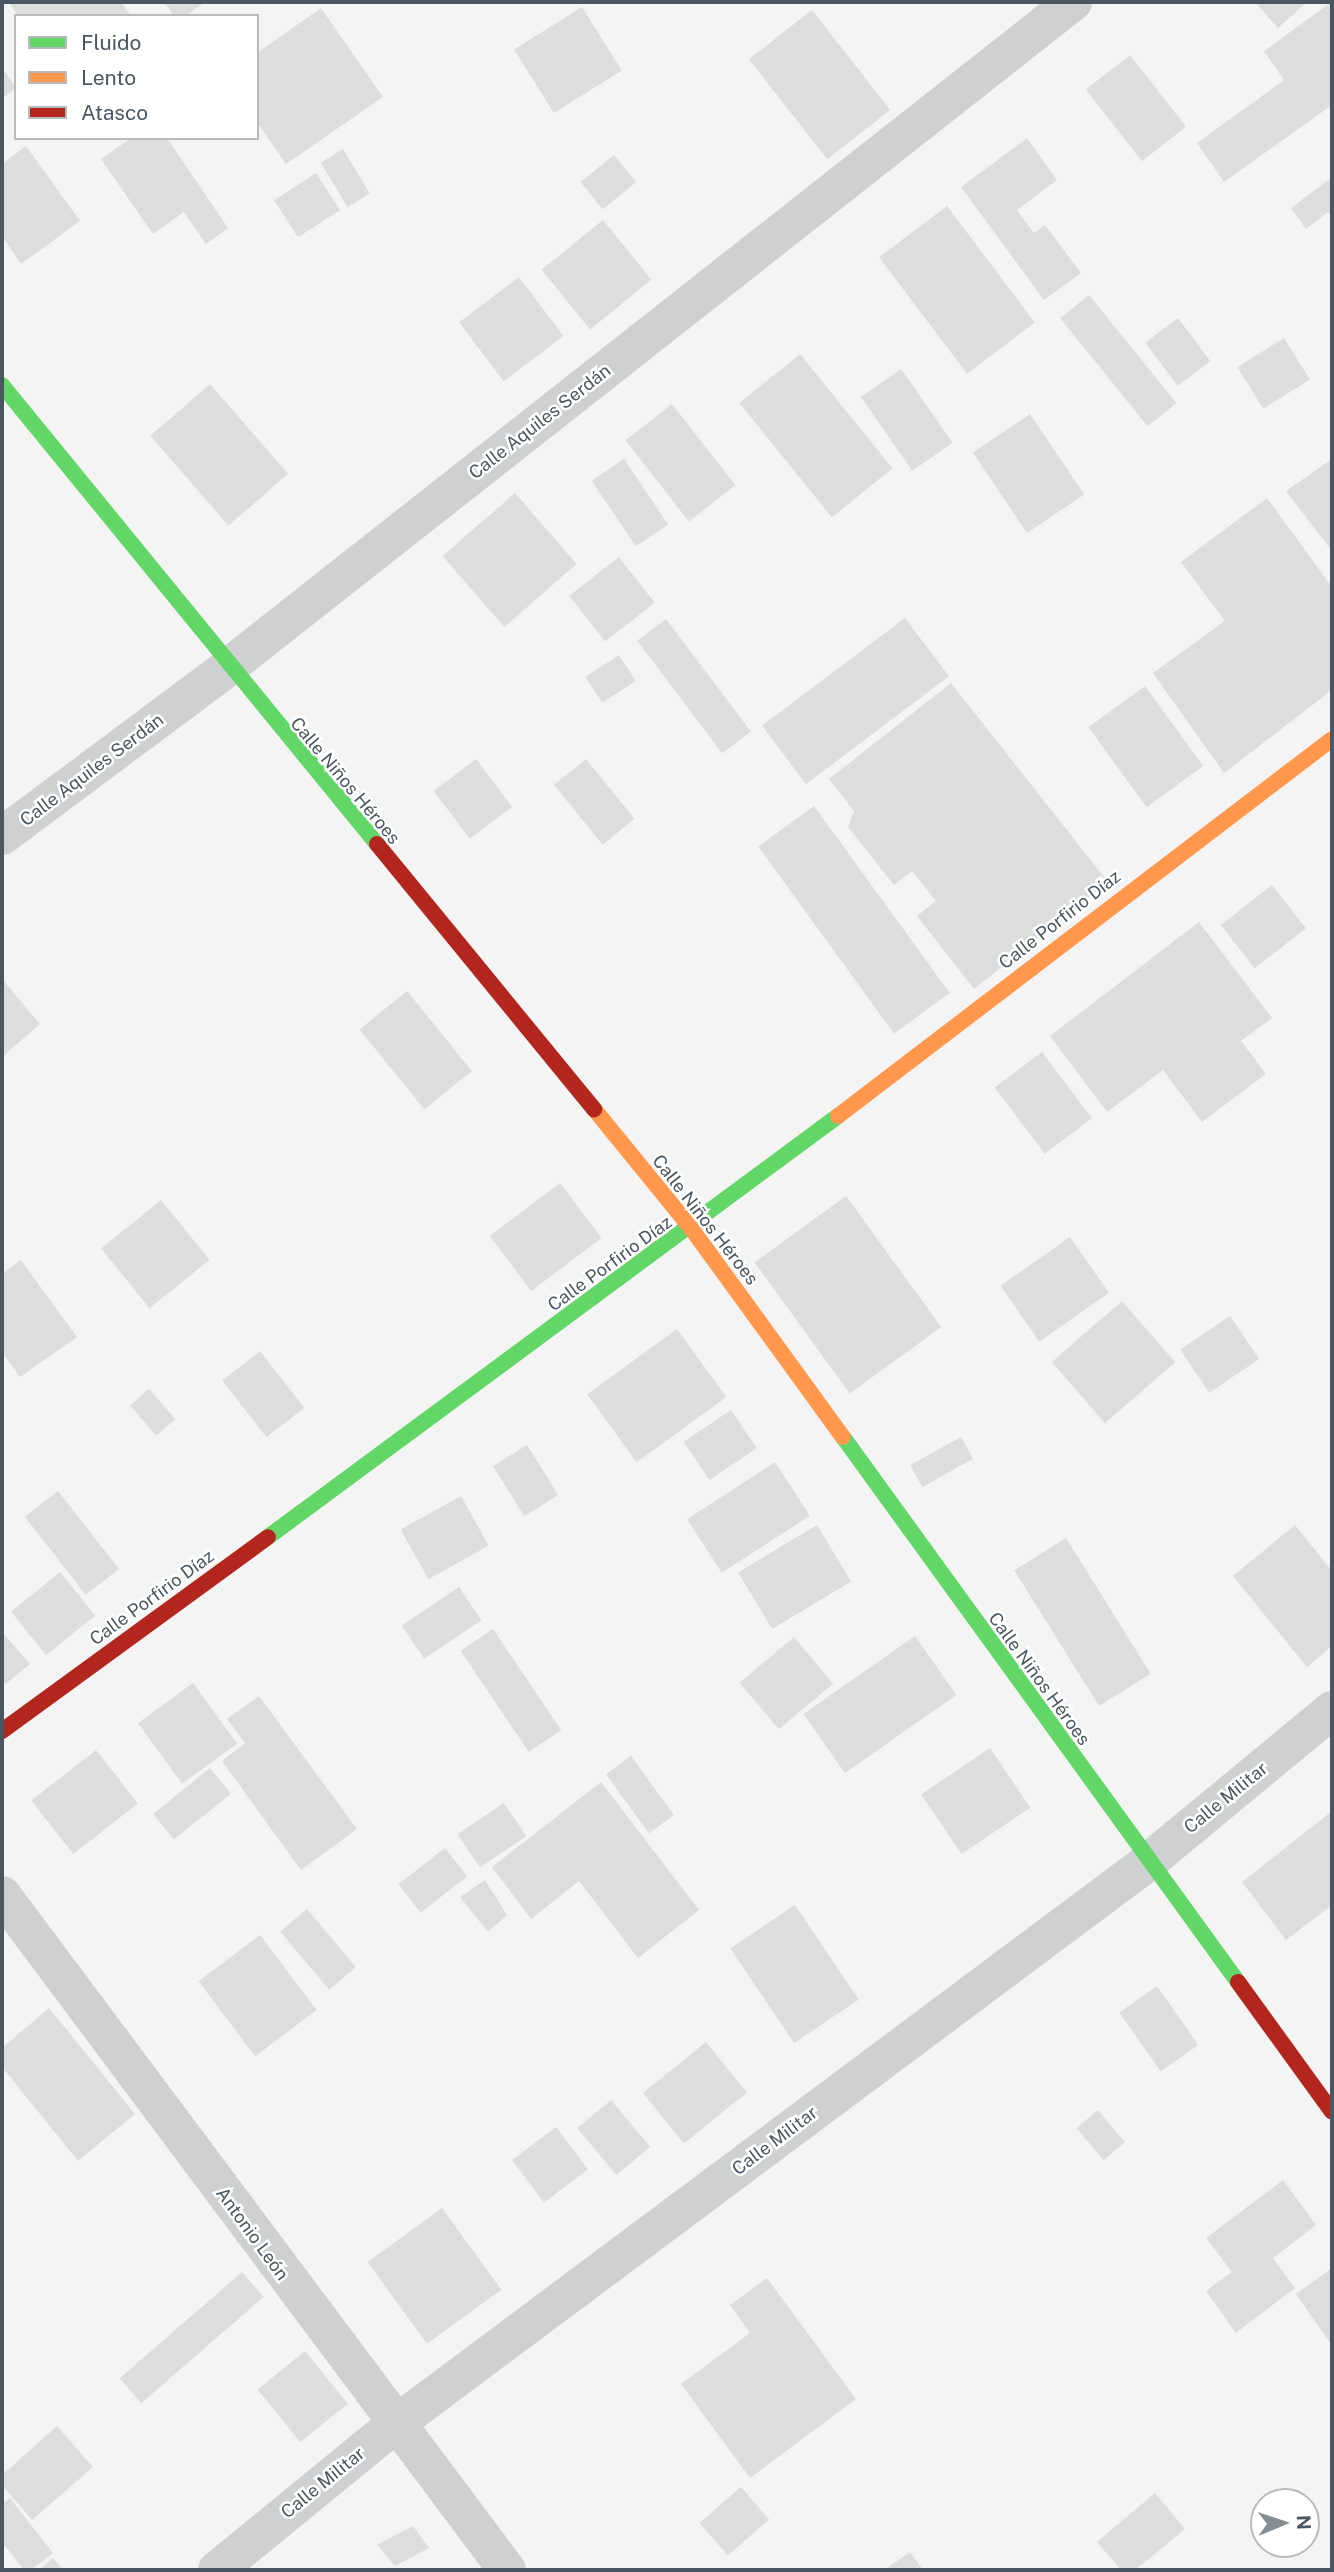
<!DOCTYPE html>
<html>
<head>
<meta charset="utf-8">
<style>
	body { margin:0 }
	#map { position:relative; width:1334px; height:2572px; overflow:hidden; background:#f4f4f4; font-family:"Public Sans",sans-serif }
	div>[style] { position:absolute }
	.building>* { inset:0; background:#ddddde; transform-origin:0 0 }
	.street>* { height:38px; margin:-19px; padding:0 19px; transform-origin:19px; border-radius:19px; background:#ced0d2 }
	.fast>* { height:16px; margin:-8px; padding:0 8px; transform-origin:8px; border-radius:8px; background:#63d668 }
	.slow>* { height:16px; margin:-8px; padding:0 8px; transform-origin:8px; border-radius:8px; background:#ff974d }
	.jam>* { height:16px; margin:-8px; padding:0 8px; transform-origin:8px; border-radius:8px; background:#b3261e }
	span { translate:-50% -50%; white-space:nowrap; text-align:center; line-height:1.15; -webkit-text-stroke:5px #fff; paint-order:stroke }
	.street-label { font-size:18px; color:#4a5661 }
	.frame { position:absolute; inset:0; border:4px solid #4a5661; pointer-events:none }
	.legend { position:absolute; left:14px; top:14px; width:245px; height:126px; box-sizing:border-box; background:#fff; border:2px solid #b7bbc0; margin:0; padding:9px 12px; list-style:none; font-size:21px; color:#4a5661 }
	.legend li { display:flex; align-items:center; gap:14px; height:35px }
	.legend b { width:35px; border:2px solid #b7bbc0 }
	.north { position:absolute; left:1250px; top:2488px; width:70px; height:70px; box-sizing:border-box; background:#fff; border:2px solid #b7bbc0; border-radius:50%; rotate:88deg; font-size:19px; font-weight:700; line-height:28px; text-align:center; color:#4a5661 }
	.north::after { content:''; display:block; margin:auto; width:24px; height:32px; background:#868d94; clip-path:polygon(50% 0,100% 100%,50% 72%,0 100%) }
</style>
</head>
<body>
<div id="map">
	<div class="building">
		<i style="clip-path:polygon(9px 2px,121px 2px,131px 16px,18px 16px)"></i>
		<i style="clip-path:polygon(164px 2px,205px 2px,186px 16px,174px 16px)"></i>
		<i style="clip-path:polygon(1255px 2px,1307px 2px,1278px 28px)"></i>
		<i style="clip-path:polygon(1330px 3px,1332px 105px,1224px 182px,1197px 143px,1284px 80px,1264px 51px)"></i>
		<i style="left:582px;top:7px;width:75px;height:80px;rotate:58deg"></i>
		<i style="clip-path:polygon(321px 8px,383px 97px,286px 164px,257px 122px,257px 53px)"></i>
		<i style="left:812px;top:10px;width:127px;height:80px;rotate:52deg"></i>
		<i style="left:1130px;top:55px;width:91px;height:56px;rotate:52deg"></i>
		<i style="clip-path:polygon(2px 67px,16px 88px,2px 99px)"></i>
		<i style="clip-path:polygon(131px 138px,167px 138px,228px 228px,206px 244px,184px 212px,153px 234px,101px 159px)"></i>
		<i style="clip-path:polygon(1027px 138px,1057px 180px,1017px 210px,1034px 233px,1045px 225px,1081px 273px,1044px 300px,961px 187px)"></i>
		<i style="clip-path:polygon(26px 146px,80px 221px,21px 264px,2px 236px,2px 164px)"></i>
		<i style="left:343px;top:149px;width:52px;height:26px;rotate:59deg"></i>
		<i style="left:614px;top:155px;width:35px;height:43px;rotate:51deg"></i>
		<i style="left:316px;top:173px;width:44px;height:50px;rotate:57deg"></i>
		<i style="clip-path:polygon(1332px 177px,1332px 218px,1328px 212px,1306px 229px,1291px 208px)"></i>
		<i style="left:947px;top:206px;width:146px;height:85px;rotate:53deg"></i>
		<i style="left:603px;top:220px;width:77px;height:79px;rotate:51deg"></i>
		<i style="left:519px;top:277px;width:74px;height:75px;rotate:53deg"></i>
		<i style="left:1089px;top:295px;width:139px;height:37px;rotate:51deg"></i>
		<i style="left:1178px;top:318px;width:54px;height:41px;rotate:53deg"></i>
		<i style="left:1284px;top:338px;width:49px;height:55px;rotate:58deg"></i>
		<i style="left:800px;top:354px;width:147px;height:78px;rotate:51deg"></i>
		<i style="left:901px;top:369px;width:90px;height:49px;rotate:55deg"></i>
		<i style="left:210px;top:384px;width:119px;height:79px;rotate:49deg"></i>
		<i style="left:672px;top:404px;width:103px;height:59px;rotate:52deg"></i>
		<i style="left:1030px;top:414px;width:97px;height:69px;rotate:56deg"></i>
		<i style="left:624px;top:459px;width:79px;height:39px;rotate:56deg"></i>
		<i style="clip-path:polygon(1332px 459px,1332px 551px,1286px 491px)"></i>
		<i style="left:515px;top:493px;width:94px;height:96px;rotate:49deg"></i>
		<i style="clip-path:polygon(1267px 498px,1332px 587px,1332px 690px,1224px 773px,1153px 673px,1225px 621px,1181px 562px)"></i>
		<i style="left:619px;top:557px;width:58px;height:63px;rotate:52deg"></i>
		<i style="left:905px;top:618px;width:73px;height:179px;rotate:53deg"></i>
		<i style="left:666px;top:619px;width:141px;height:36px;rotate:53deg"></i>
		<i style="left:619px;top:655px;width:31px;height:40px;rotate:57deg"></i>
		<i style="clip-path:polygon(951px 683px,1108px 882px,974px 989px,917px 916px,936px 901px,912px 871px,894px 885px,848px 827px,854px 811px,829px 779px)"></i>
		<i style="left:1145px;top:686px;width:99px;height:70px;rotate:54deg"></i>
		<i style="left:476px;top:759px;width:60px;height:53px;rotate:53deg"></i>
		<i style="left:586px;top:759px;width:77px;height:41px;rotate:51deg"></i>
		<i style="left:814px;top:806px;width:231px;height:69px;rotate:54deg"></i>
		<i style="left:1272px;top:885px;width:55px;height:65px;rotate:52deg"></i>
		<i style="clip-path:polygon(1199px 922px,1272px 1018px,1241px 1041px,1266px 1074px,1202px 1122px,1163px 1070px,1107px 1112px,1050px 1036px)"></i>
		<i style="clip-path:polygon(2px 979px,40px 1024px,2px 1057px)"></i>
		<i style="left:407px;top:991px;width:103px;height:61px;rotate:51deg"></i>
		<i style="left:1042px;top:1052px;width:83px;height:59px;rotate:53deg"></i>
		<i style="left:560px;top:1183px;width:69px;height:88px;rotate:53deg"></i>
		<i style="left:846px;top:1196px;width:162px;height:113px;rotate:54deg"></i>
		<i style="left:161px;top:1200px;width:77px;height:77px;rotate:51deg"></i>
		<i style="left:1070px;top:1237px;width:68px;height:85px;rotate:55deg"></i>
		<i style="clip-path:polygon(21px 1260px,77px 1337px,20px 1377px,2px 1352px,2px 1274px)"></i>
		<i style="left:1122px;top:1301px;width:81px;height:93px;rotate:49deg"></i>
		<i style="left:1230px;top:1316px;width:52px;height:60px;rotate:56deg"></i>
		<i style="left:677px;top:1329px;width:84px;height:111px;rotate:54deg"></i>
		<i style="left:260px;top:1351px;width:72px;height:48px;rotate:52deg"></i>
		<i style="left:149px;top:1389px;width:40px;height:25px;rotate:49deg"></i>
		<i style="left:731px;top:1410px;width:46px;height:57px;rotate:56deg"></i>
		<i style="left:961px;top:1437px;width:25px;height:58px;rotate:61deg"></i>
		<i style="left:527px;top:1445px;width:59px;height:40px;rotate:58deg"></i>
		<i style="left:775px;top:1462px;width:64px;height:105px;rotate:57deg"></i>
		<i style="left:58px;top:1491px;width:99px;height:42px;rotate:52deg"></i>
		<i style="left:461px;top:1496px;width:57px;height:69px;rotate:61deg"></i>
		<i style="left:817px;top:1525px;width:66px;height:92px;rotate:59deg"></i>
		<i style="clip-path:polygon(1295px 1525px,1332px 1571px,1332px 1646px,1307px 1667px,1233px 1576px)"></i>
		<i style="left:1066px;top:1538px;width:160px;height:61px;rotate:58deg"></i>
		<i style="left:60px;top:1572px;width:56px;height:63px;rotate:51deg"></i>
		<i style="left:459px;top:1587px;width:40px;height:69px;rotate:56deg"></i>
		<i style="left:493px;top:1629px;width:122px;height:39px;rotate:56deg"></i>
		<i style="clip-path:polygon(2px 1632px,30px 1664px,6px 1684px,2px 1680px)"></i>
		<i style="left:915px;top:1636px;width:72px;height:136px;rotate:55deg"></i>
		<i style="left:794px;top:1637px;width:61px;height:71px;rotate:50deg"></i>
		<i style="left:193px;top:1683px;width:75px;height:68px;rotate:54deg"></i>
		<i style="clip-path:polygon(259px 1696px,357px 1829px,301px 1870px,222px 1761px,245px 1743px,227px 1719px)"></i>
		<i style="left:990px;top:1748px;width:72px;height:83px;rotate:56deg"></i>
		<i style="left:96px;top:1750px;width:68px;height:82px;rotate:52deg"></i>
		<i style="left:631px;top:1756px;width:73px;height:31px;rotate:54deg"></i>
		<i style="left:210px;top:1768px;width:33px;height:73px;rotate:51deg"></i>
		<i style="clip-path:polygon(601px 1782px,699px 1910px,638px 1958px,579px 1881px,531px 1919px,492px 1867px)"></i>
		<i style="left:504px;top:1803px;width:40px;height:56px;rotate:56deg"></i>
		<i style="clip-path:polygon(1332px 1811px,1332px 1905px,1286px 1940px,1242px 1882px)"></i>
		<i style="left:445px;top:1848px;width:36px;height:59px;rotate:52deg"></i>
		<i style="clip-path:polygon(485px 1880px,507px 1915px,488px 1932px,460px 1897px)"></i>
		<i style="left:795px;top:1905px;width:114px;height:78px;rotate:56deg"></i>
		<i style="left:307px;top:1909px;width:76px;height:35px;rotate:50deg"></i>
		<i style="left:260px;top:1935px;width:94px;height:77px;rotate:53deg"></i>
		<i style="left:1157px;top:1986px;width:72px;height:46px;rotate:55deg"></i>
		<i style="clip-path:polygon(49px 2008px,135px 2114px,78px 2161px,2px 2067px,2px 2048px)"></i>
		<i style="left:706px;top:2042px;width:65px;height:81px;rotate:51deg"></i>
		<i style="left:611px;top:2100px;width:61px;height:44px;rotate:50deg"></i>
		<i style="left:1098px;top:2110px;width:42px;height:28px;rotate:50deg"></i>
		<i style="left:556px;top:2127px;width:53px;height:55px;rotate:53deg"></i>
		<i style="clip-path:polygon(1283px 2180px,1316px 2225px,1273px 2258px,1295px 2288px,1236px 2333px,1206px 2291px,1232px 2272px,1206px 2238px)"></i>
		<i style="left:442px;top:2208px;width:101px;height:92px;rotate:54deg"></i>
		<i style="clip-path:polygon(1332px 2268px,1332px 2346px,1296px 2294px)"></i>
		<i style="left:242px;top:2272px;width:33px;height:162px;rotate:49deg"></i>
		<i style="clip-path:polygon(767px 2278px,856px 2399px,750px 2478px,681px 2384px,750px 2333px,730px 2305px)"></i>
		<i style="left:305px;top:2351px;width:68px;height:61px;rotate:51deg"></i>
		<i style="clip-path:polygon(57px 2426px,93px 2467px,32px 2520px,2px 2485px,2px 2475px)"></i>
		<i style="left:741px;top:2487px;width:43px;height:55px;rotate:49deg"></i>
		<i style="clip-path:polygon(1155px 2493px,1185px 2529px,1135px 2570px,1121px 2570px,1097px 2542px)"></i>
		<i style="clip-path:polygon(10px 2498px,53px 2553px,31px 2570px,24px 2570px,2px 2542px,2px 2504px)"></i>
		<i style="clip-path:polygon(413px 2526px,429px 2548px,395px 2566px,377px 2545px)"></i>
		<i style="clip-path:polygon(910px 2552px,923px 2570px,884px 2570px)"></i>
		<i style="clip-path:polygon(53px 2558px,63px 2570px,39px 2570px)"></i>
	</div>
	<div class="street">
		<i style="left:2px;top:836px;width:281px;rotate:-36.7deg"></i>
		<i style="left:227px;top:668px;width:1077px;rotate:-38.21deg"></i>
		<i style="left:2px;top:1895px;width:843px;rotate:53.2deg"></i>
		<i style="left:217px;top:2570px;width:227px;rotate:-39.3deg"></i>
		<i style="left:393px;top:2426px;width:941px;rotate:-36.75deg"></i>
		<i style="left:1147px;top:1863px;width:240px;rotate:-39.6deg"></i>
	</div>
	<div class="fast">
		<i style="left:2px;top:385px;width:593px;rotate:50.75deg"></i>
		<i style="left:843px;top:1437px;width:673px;rotate:54.07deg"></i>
		<i style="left:268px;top:1537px;width:709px;rotate:-36.45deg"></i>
	</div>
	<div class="slow">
		<i style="left:594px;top:1109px;width:154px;rotate:50.8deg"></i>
		<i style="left:691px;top:1228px;width:258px;rotate:54deg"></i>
		<i style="left:838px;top:1116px;width:621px;rotate:-37.35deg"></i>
	</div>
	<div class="jam">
		<i style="left:377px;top:844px;width:343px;rotate:50.7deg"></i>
		<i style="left:2px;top:1731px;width:329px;rotate:-36.1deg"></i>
		<i style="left:1238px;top:1982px;width:160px;rotate:54.1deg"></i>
	</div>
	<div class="street-label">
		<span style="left:540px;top:422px;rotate:-38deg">Calle Aquiles Serdán</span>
		<span style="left:92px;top:770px;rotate:-37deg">Calle Aquiles Serdán</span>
		<span style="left:345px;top:781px;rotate:50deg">Calle Niños Héroes</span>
		<span style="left:1060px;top:920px;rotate:-38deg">Calle Porfirio Díaz</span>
		<span style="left:705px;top:1220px;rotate:52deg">Calle Niños Héroes</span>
		<span style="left:610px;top:1264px;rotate:-36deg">Calle Porfirio Díaz</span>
		<span style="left:152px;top:1598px;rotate:-36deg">Calle Porfirio Díaz</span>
		<span style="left:1039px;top:1679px;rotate:54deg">Calle Niños Héroes</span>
		<span style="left:1226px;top:1798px;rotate:-39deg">Calle Militar</span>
		<span style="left:775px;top:2141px;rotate:-37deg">Calle Militar</span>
		<span style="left:252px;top:2234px;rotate:54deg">Antonio León</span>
		<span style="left:323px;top:2483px;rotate:-39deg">Calle Militar</span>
	</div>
	<div class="frame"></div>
	<ul class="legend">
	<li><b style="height:9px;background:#63d668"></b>Fluido</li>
	<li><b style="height:9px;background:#ff974d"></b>Lento</li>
	<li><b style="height:9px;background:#b3261e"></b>Atasco</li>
	</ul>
	<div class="north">N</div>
</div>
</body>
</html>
